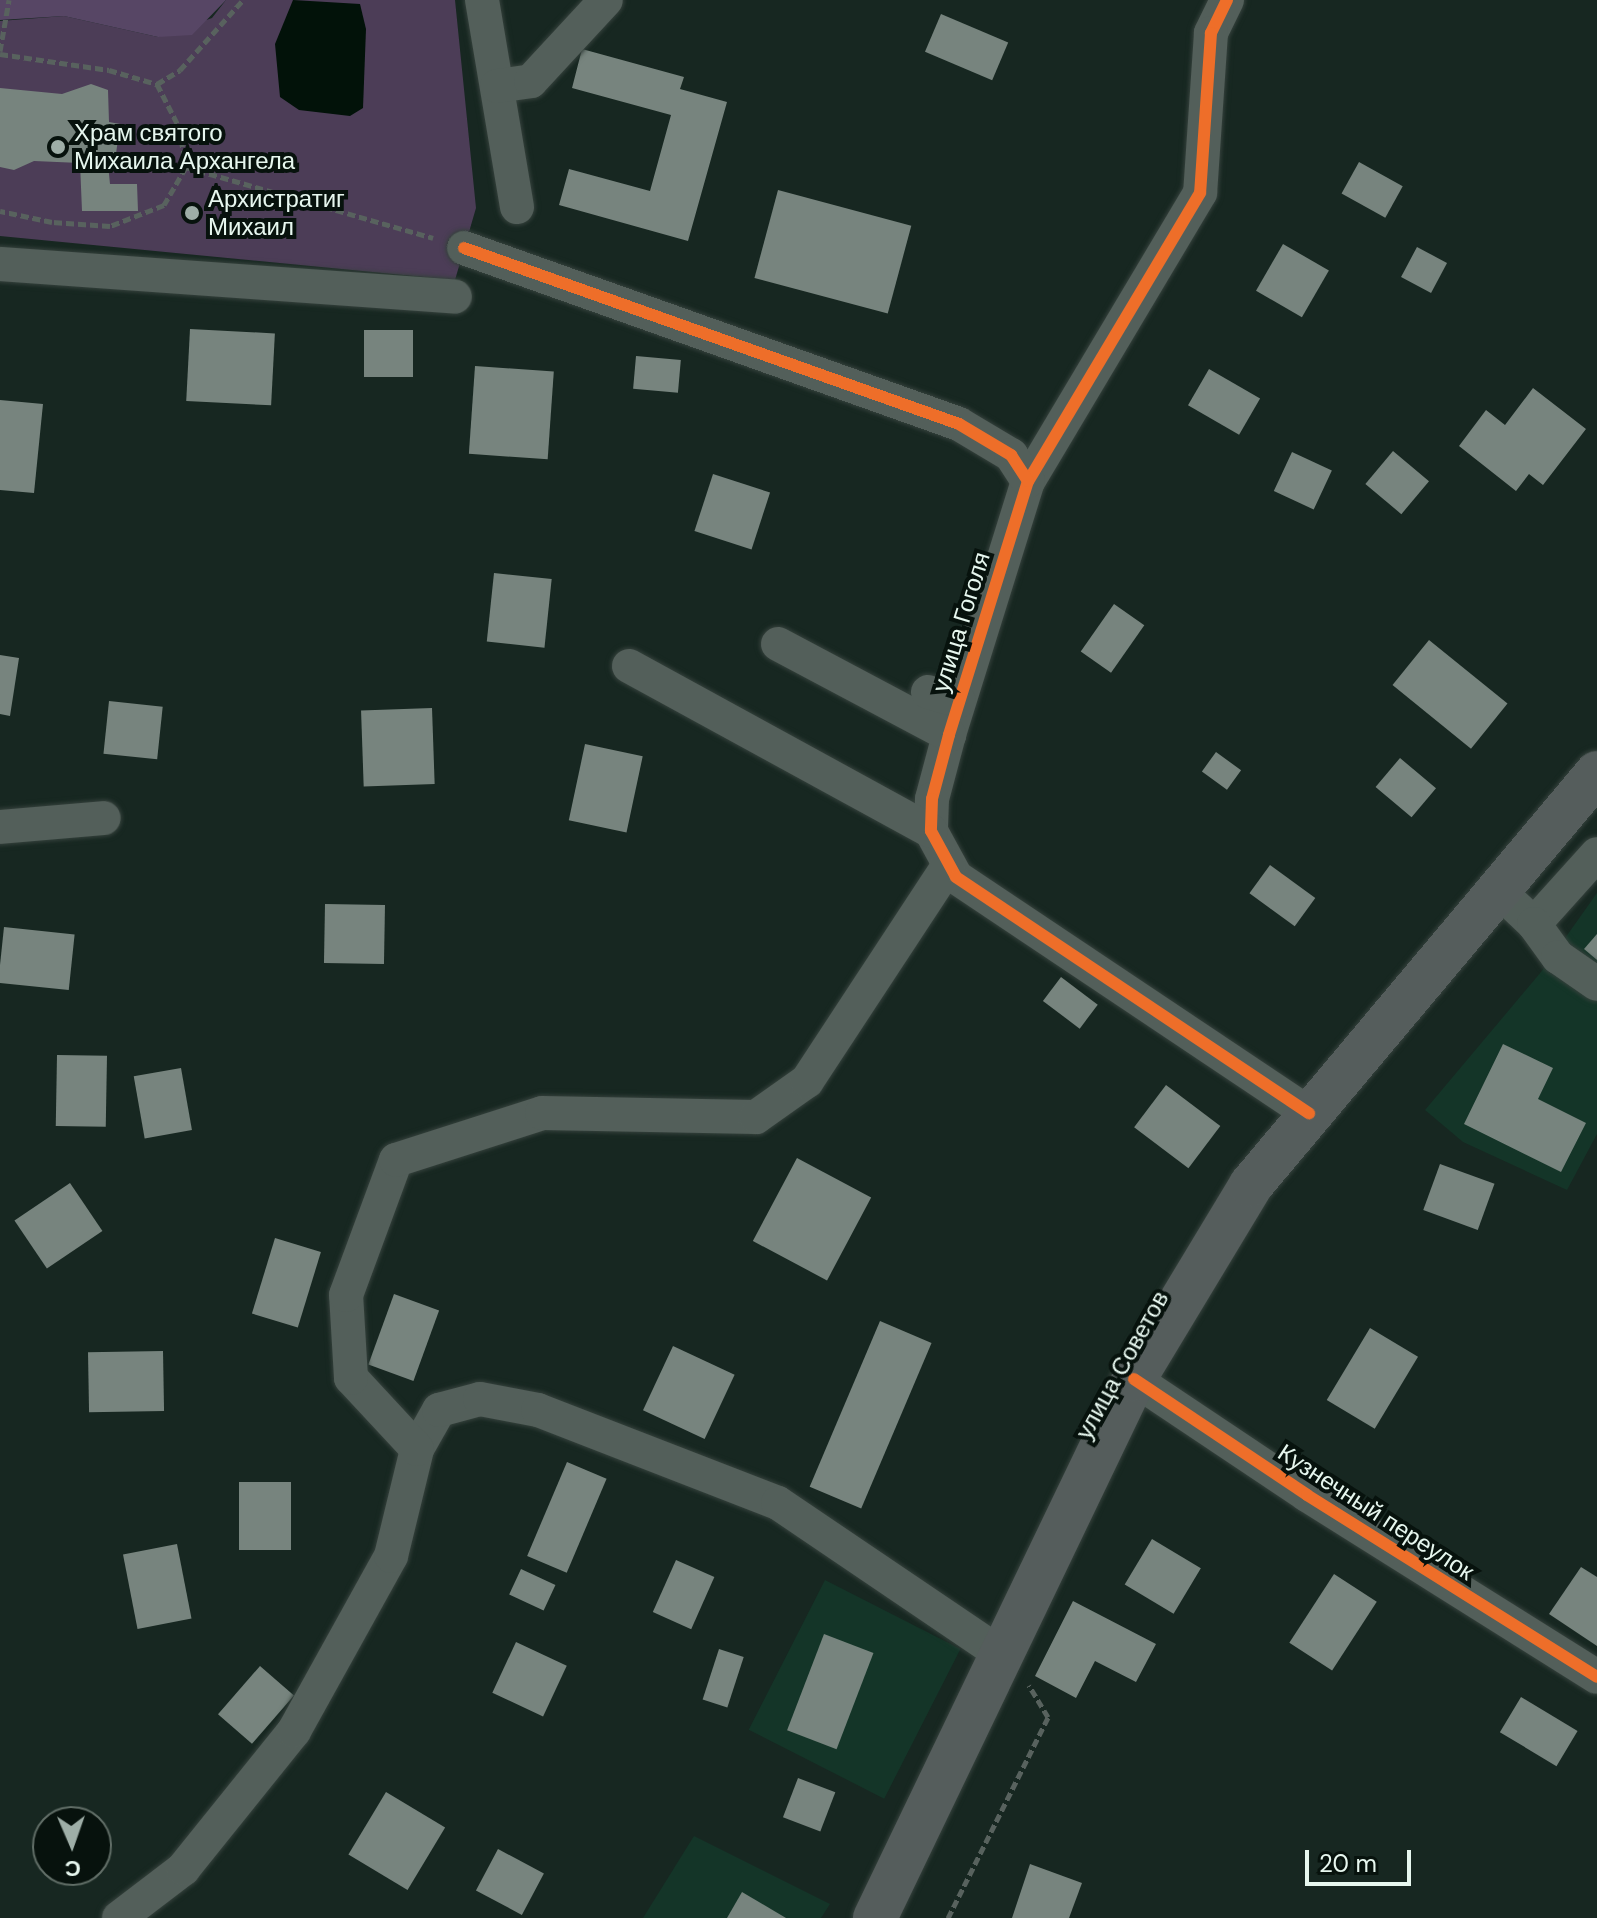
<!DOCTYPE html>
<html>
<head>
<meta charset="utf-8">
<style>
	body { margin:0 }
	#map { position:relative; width:1597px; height:1918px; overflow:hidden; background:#172721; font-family:"DM Sans",sans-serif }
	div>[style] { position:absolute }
	.built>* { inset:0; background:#143528; transform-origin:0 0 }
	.green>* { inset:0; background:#4c3d57 }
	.forest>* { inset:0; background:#574665 }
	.water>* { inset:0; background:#021209 }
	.building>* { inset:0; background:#77847e; transform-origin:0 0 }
	.path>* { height:5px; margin-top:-2.5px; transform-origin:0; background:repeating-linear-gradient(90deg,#58625e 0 8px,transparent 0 12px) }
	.roads { filter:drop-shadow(0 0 2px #35413c) drop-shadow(0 0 2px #35413c) }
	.minor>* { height:34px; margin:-17px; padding:0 17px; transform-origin:17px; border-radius:17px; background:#535f5a }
	.major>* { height:44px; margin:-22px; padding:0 22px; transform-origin:22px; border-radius:22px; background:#555d5c }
	.cycleway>* { height:12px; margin:-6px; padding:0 6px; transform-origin:6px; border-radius:6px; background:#ee6e29 }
	.dots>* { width:22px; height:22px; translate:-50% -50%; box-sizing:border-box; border:4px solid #07120d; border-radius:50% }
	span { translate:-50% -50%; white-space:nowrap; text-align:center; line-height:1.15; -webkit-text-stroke:8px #07120d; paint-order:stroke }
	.poi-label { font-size:24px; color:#e7f7ef }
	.left { translate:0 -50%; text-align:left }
	.street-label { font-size:24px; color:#e7f7ef }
	.north { position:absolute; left:32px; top:1806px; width:80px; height:80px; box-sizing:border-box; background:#07120d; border:2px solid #616e67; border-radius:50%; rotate:178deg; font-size:22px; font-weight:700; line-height:32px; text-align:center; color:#e7f7ef }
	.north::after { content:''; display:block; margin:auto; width:28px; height:36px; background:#9eaea7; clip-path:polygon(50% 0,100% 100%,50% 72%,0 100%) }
	.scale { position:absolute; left:1305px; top:1850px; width:106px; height:36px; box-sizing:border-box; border:4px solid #e7f7ef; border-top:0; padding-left:10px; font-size:24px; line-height:28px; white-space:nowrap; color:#e7f7ef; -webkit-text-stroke:6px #07120d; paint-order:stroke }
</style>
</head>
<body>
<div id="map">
	<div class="built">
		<i style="clip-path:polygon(1597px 893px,1597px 1134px,1567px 1190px,1463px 1142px,1425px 1110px,1541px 972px)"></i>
		<i style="left:825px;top:1580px;width:152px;height:168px;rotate:27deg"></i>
		<i style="clip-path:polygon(694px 1836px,830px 1904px,821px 1918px,643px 1918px)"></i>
	</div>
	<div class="green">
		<i style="clip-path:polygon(226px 0,455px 0,476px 208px,455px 280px,0 236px,0 21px,64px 16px,158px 37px,212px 18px)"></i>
	</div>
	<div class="forest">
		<i style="clip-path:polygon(0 0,226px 0,192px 35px,158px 37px,64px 16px,0 20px)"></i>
	</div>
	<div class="water">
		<i style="clip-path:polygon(293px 0,360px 4px,366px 29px,363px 108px,350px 116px,299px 110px,280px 97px,275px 44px)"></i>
	</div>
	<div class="building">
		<i style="left:941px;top:14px;width:73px;height:41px;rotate:23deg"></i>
		<i style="clip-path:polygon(582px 49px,684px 77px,680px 89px,727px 102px,688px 241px,559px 205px,569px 169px,650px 191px,671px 115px,572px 88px)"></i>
		<i style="clip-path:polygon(91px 84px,108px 90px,109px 122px,120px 124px,116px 154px,107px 154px,110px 184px,137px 184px,138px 211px,82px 211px,80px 163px,34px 161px,14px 170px,0 167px,0 88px,62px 94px)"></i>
		<i style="left:1359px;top:162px;width:50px;height:36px;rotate:29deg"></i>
		<i style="left:778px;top:190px;width:138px;height:91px;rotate:15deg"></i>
		<i style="left:1283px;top:244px;width:53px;height:54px;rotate:30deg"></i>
		<i style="left:1417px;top:247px;width:34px;height:34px;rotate:28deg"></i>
		<i style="left:190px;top:329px;width:85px;height:72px;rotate:3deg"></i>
		<i style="left:364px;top:330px;width:49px;height:47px"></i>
		<i style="left:636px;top:356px;width:45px;height:33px;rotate:5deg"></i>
		<i style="left:475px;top:366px;width:79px;height:88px;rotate:4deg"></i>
		<i style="left:1209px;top:369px;width:59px;height:42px;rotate:30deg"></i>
		<i style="clip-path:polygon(1533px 388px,1586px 429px,1543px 485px,1529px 474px,1516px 491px,1459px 446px,1486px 410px,1505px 425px)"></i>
		<i style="clip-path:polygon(0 400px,43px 404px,34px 493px,0 490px)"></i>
		<i style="left:1393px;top:451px;width:47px;height:43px;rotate:40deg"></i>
		<i style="left:1292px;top:452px;width:44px;height:43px;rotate:25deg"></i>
		<i style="left:713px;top:474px;width:60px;height:60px;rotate:18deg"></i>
		<i style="left:494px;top:573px;width:58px;height:69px;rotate:6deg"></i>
		<i style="left:1114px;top:604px;width:37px;height:58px;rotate:35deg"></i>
		<i style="left:1429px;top:640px;width:101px;height:58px;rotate:39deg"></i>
		<i style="clip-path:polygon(0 655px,19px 658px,10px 716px,0 714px)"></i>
		<i style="left:109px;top:701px;width:54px;height:53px;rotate:6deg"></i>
		<i style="left:432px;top:708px;width:76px;height:71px;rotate:88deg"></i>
		<i style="left:585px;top:744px;width:59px;height:78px;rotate:12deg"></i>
		<i style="left:1216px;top:752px;width:31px;height:24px;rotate:36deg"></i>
		<i style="left:1400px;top:758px;width:47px;height:38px;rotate:40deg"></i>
		<i style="left:1270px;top:865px;width:56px;height:35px;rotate:36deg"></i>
		<i style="left:325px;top:904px;width:60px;height:59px;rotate:1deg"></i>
		<i style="left:4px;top:927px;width:71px;height:56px;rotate:6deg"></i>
		<i style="clip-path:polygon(1597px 934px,1597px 960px,1584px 949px)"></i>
		<i style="left:1061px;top:977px;width:46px;height:30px;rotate:37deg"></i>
		<i style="clip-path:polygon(1503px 1044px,1553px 1068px,1538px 1099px,1586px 1123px,1561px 1172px,1464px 1124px)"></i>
		<i style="left:57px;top:1055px;width:50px;height:71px;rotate:1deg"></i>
		<i style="left:181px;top:1068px;width:63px;height:48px;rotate:80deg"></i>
		<i style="left:1166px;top:1085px;width:68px;height:53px;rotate:37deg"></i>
		<i style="left:797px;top:1158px;width:84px;height:94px;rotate:28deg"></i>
		<i style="left:1440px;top:1164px;width:58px;height:49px;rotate:20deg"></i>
		<i style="left:70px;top:1183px;width:58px;height:67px;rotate:56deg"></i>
		<i style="left:275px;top:1238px;width:48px;height:79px;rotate:17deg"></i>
		<i style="left:394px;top:1294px;width:48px;height:75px;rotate:20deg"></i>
		<i style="left:880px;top:1321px;width:56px;height:180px;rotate:23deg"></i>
		<i style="left:1370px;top:1328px;width:56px;height:84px;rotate:31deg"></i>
		<i style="left:673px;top:1346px;width:68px;height:71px;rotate:25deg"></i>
		<i style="left:163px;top:1351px;width:60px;height:75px;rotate:89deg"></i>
		<i style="left:567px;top:1462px;width:43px;height:102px;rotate:23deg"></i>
		<i style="left:239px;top:1482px;width:52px;height:68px"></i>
		<i style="left:1152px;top:1539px;width:57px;height:53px;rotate:31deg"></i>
		<i style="left:177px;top:1544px;width:76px;height:55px;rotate:79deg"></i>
		<i style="left:676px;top:1560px;width:42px;height:57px;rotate:24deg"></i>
		<i style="clip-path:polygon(1581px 1567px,1597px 1577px,1597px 1646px,1549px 1614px)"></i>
		<i style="left:521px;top:1569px;width:38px;height:28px;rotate:25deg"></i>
		<i style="left:1334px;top:1574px;width:51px;height:82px;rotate:33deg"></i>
		<i style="clip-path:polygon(1073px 1601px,1156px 1644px,1136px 1682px,1095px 1661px,1076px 1698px,1035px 1676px)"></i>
		<i style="left:824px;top:1634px;width:53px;height:103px;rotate:21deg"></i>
		<i style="left:516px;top:1642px;width:56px;height:56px;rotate:25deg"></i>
		<i style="left:719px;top:1649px;width:26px;height:53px;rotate:18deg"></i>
		<i style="left:260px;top:1666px;width:45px;height:64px;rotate:41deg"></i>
		<i style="left:1521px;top:1697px;width:66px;height:41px;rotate:31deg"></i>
		<i style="left:798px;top:1778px;width:40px;height:42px;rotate:21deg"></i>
		<i style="left:386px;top:1792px;width:69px;height:73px;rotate:31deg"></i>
		<i style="left:498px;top:1849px;width:52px;height:47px;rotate:28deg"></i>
		<i style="clip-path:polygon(1030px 1864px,1082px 1883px,1069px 1918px,1012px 1918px)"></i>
		<i style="clip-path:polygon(742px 1892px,786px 1918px,727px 1918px)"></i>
	</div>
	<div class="path">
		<i style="left:0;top:51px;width:52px;rotate:-80deg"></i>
		<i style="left:0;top:54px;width:110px;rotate:8.4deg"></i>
		<i style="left:109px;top:70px;width:50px;rotate:16.3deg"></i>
		<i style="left:157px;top:84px;width:48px;rotate:62.9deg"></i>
		<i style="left:179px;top:127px;width:41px;rotate:80.1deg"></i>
		<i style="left:186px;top:167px;width:44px;rotate:120.1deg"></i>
		<i style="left:164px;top:205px;width:58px;rotate:158.7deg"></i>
		<i style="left:110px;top:226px;width:58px;rotate:-176.1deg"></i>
		<i style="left:52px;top:222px;width:53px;rotate:-168.1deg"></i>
		<i style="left:157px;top:84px;width:27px;rotate:-31deg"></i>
		<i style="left:180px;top:70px;width:94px;rotate:-48deg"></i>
		<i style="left:186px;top:167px;width:257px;rotate:16deg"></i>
		<i style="left:948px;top:1918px;width:225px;rotate:-63.5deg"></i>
		<i style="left:1048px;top:1717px;width:37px;rotate:-121deg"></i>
	</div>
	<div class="roads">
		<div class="minor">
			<i style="left:482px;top:0;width:210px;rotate:80.4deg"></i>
			<i style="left:1227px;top:0;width:37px;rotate:116deg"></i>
			<i style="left:1211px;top:33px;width:160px;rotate:93.9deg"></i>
			<i style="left:1200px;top:193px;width:335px;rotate:120.8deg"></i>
			<i style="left:1028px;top:481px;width:266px;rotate:107.3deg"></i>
			<i style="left:949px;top:735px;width:66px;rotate:104.9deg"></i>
			<i style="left:932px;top:799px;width:32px;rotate:92deg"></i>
			<i style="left:931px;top:831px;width:52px;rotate:61.5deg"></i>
			<i style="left:956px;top:877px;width:425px;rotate:33.8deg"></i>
			<i style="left:497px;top:86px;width:34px;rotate:-8deg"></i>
			<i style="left:531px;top:81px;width:110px;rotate:-47.2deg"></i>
			<i style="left:464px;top:248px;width:525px;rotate:19.57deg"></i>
			<i style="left:959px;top:424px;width:61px;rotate:30.8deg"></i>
			<i style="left:1011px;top:455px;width:31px;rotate:57deg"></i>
			<i style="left:0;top:264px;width:456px;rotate:4.1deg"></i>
			<i style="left:778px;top:644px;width:194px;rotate:28deg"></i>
			<i style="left:629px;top:666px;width:344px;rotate:28.7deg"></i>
			<i style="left:928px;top:692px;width:32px;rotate:16deg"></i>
			<i style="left:0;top:827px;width:104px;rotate:-4.9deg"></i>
			<i style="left:1500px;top:892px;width:47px;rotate:43.3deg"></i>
			<i style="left:1534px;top:924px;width:94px;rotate:-48deg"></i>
			<i style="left:1534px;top:924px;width:41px;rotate:54deg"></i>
			<i style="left:1558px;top:957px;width:47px;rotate:34.7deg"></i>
			<i style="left:1134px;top:1379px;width:208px;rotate:33.8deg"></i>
			<i style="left:1307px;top:1495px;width:342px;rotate:32.1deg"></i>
			<i style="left:417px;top:1449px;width:45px;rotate:-60.6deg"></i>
			<i style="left:439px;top:1410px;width:42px;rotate:-15deg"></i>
			<i style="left:480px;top:1399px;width:59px;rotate:10.7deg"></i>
			<i style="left:538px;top:1410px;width:257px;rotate:21.2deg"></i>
			<i style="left:778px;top:1503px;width:273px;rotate:34.1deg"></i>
			<i style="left:119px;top:1918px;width:81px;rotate:-37.4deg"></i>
			<i style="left:183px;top:1869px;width:177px;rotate:-51.2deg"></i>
			<i style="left:294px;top:1731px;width:200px;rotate:-61deg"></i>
			<i style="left:391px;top:1556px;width:110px;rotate:-76.3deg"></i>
			<i style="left:417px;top:1449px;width:97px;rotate:-132.9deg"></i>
			<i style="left:351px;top:1378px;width:83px;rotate:-93.4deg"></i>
			<i style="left:346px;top:1295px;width:144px;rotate:-69.7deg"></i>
			<i style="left:396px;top:1160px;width:153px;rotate:-17.8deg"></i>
			<i style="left:542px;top:1113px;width:214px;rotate:1.1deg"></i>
			<i style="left:756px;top:1117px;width:62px;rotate:-35.2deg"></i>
			<i style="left:807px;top:1081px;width:258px;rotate:-56.7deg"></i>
		</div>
		<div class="major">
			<i style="left:875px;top:1918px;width:598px;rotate:-64.33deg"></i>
			<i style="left:1134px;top:1379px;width:227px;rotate:-58.9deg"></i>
			<i style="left:1251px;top:1185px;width:538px;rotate:-49.98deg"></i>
		</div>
	</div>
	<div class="cycleway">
		<i style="left:1227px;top:0;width:37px;rotate:116deg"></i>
		<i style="left:1211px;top:33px;width:160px;rotate:93.9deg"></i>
		<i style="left:1200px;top:193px;width:335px;rotate:120.8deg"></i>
		<i style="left:1028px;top:481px;width:266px;rotate:107.3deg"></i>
		<i style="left:949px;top:735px;width:66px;rotate:104.9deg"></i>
		<i style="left:932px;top:799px;width:32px;rotate:92deg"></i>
		<i style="left:931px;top:831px;width:52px;rotate:61.5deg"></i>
		<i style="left:956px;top:877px;width:425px;rotate:33.8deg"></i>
		<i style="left:464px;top:248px;width:525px;rotate:19.57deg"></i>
		<i style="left:959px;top:424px;width:61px;rotate:30.8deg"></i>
		<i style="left:1011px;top:455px;width:31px;rotate:57deg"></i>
		<i style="left:1134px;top:1379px;width:208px;rotate:33.8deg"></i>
		<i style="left:1307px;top:1495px;width:342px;rotate:32.1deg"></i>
	</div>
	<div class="dots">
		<i style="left:58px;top:147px;background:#9eaea7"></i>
		<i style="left:192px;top:213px;background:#9eaea7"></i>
	</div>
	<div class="poi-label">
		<span class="left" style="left:74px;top:147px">Храм святого<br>Михаила Архангела</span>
		<span class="left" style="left:208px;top:213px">Архистратиг<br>Михаил</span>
	</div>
	<div class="street-label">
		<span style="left:961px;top:622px;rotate:-73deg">улица Гоголя</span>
		<span style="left:1122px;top:1365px;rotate:-61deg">улица Советов</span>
		<span style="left:1376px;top:1512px;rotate:33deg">Кузнечный переулок</span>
	</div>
	<div class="north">С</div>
	<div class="scale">20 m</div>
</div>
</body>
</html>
